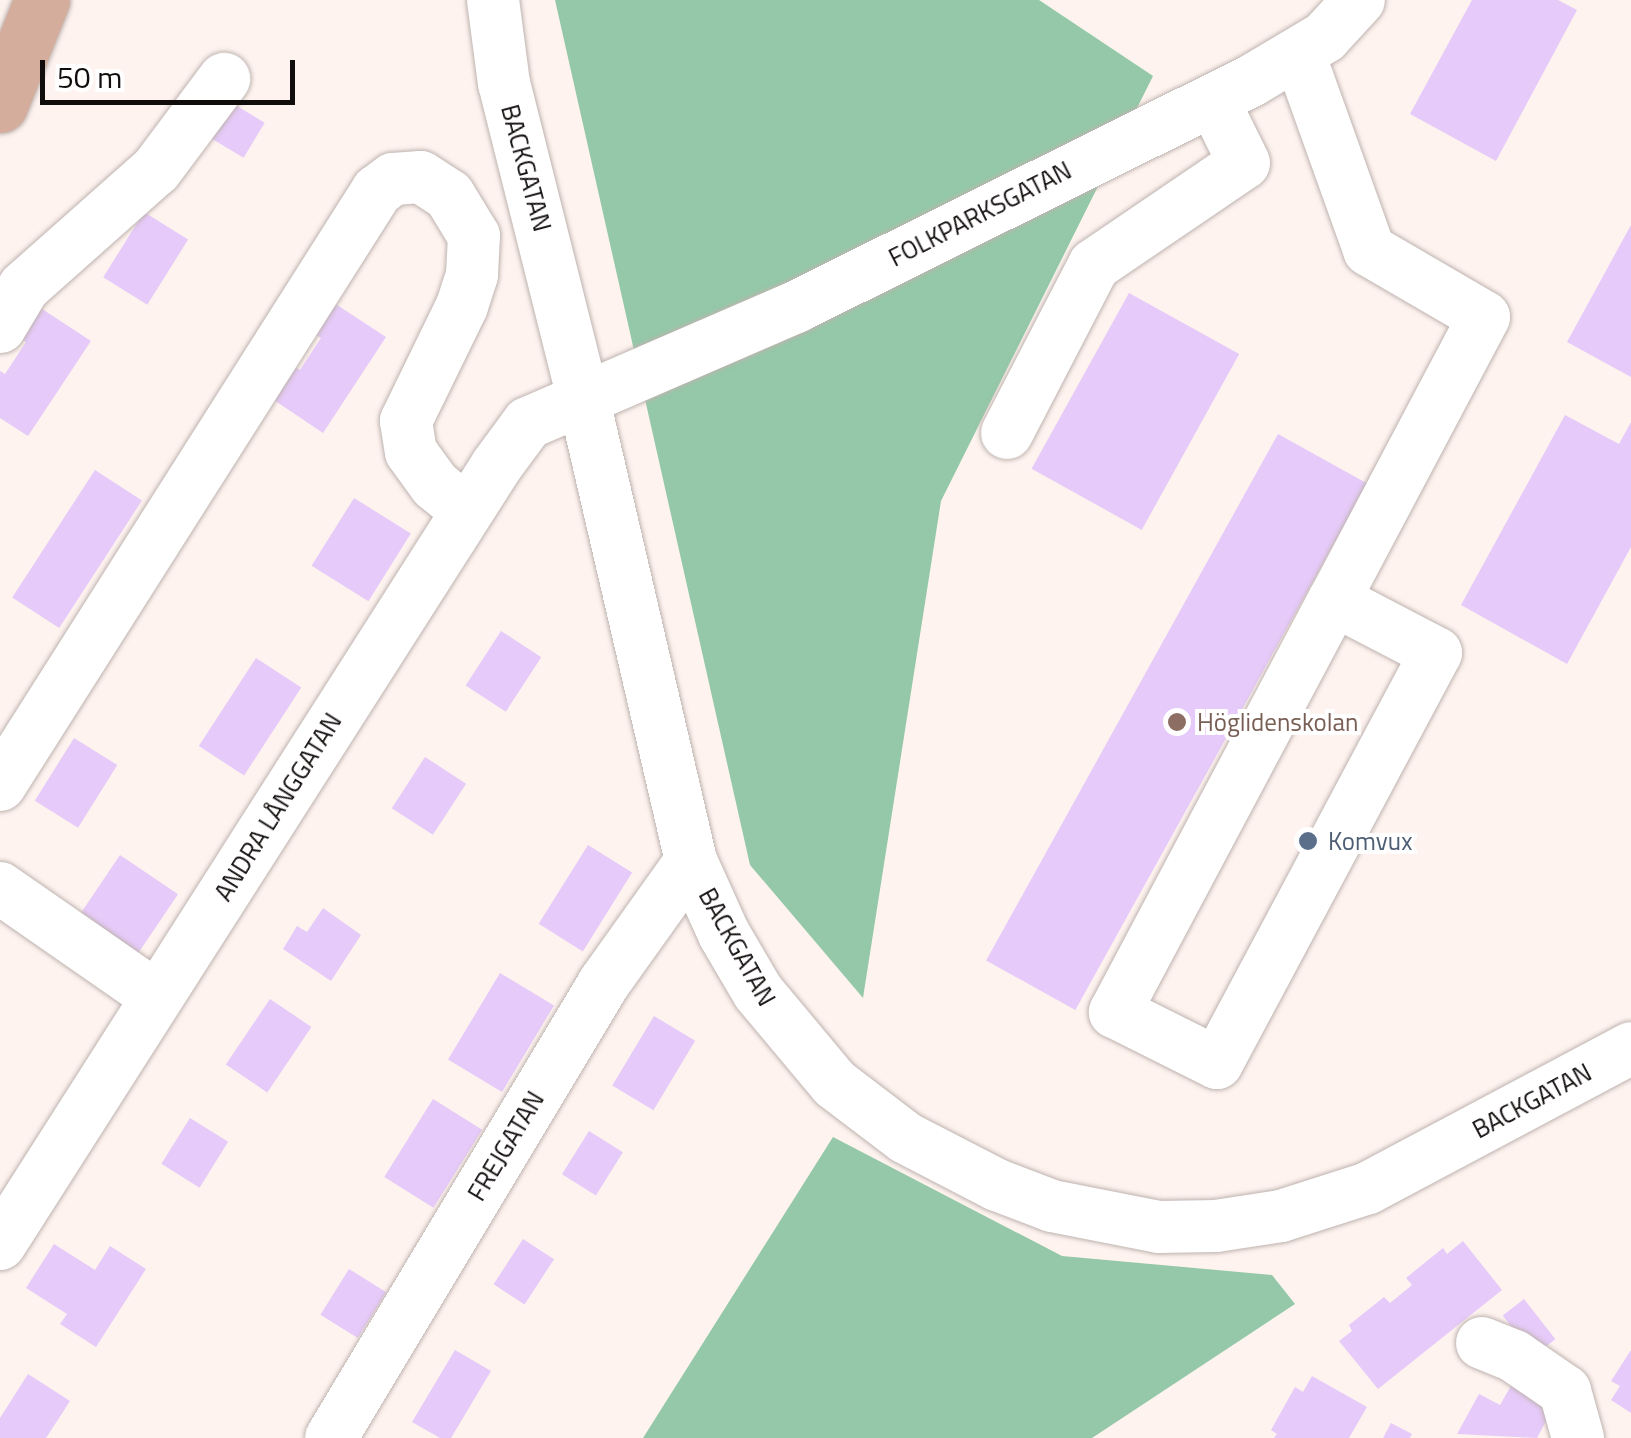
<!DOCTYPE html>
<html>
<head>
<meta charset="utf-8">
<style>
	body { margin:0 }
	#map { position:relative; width:1631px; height:1438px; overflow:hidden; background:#fef3ef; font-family:"Titillium Web",sans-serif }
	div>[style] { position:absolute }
	.forest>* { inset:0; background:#94c8a8 }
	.building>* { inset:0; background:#e6caf9; transform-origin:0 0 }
	.roads { filter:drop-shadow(0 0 2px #beb3af) drop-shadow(0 0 2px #beb3af) }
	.minor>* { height:52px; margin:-26px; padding:0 26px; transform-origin:26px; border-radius:26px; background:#fff }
	.major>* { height:55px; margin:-27.5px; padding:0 27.5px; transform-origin:27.5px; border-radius:27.5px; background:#d4ad9d }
	.dots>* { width:28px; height:28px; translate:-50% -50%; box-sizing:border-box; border:5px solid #fff; border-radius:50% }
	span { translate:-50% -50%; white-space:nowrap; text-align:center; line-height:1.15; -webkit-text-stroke:8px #fff; paint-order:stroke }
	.street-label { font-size:25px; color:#110d0c }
	.education-label { font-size:25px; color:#785e54 }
	.left { translate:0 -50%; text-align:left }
	.service-label { font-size:25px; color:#4e5e75 }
	.scale { position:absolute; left:40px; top:60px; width:255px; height:45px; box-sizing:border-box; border:5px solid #110d0c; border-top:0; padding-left:12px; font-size:30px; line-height:35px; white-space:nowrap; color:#110d0c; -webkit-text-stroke:8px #fff; paint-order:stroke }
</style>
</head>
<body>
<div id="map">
	<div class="forest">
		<i style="clip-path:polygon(555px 0,1039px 0,1153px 76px,941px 501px,863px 998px,750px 865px)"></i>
		<i style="clip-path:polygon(833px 1137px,1062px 1256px,1272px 1275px,1295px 1304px,1092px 1438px,643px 1438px)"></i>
	</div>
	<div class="building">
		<i style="clip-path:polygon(1472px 0,1558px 0,1577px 10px,1496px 161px,1410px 114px)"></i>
		<i style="left:227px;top:100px;width:44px;height:41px;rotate:31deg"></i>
		<i style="left:144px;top:212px;width:52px;height:77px;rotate:32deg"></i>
		<i style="clip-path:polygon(1631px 225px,1631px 377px,1567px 342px)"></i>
		<i style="left:1129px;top:293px;width:126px;height:201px;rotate:29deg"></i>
		<i style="clip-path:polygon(331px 301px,386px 337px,323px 433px,268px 396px,289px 364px,300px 370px,321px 338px,311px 332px)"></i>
		<i style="clip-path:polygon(36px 305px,91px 341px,28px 436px,0 418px,0 371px,5px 374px,26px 342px,16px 336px)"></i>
		<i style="clip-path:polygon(1565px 415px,1619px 444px,1631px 422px,1631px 547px,1567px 664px,1461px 605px)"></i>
		<i style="left:1278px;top:434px;width:102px;height:602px;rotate:29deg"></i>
		<i style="left:95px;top:470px;width:56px;height:152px;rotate:33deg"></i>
		<i style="left:354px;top:498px;width:67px;height:80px;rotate:32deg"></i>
		<i style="left:501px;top:631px;width:48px;height:65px;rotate:33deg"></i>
		<i style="left:256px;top:658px;width:54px;height:105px;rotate:33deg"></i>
		<i style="left:74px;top:738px;width:51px;height:74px;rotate:32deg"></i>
		<i style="left:425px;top:757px;width:49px;height:61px;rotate:33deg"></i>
		<i style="left:588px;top:845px;width:52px;height:93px;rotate:32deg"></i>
		<i style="left:120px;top:855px;width:70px;height:75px;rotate:34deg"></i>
		<i style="clip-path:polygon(323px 908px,361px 935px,331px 981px,283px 949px,297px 926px,307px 932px)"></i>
		<i style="left:500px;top:973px;width:63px;height:101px;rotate:31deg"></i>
		<i style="left:270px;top:999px;width:50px;height:79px;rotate:34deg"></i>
		<i style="left:654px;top:1016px;width:48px;height:81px;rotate:31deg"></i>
		<i style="left:433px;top:1099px;width:58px;height:92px;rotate:32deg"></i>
		<i style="left:190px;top:1118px;width:45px;height:54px;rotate:32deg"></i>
		<i style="left:589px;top:1131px;width:40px;height:51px;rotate:32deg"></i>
		<i style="left:523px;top:1239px;width:37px;height:54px;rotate:33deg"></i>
		<i style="clip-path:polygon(1463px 1241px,1502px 1290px,1378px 1389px,1339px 1341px,1352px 1331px,1349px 1325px,1384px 1297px,1390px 1303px,1412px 1285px,1406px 1278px,1443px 1248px,1447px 1254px)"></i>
		<i style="clip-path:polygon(54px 1244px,95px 1270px,110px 1246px,146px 1269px,96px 1347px,60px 1324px,67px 1314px,26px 1288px)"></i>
		<i style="left:349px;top:1269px;width:44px;height:54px;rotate:32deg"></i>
		<i style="left:1524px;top:1299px;width:51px;height:27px;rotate:52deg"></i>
		<i style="clip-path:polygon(455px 1350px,491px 1371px,451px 1438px,440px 1438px,412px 1422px)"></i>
		<i style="clip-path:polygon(1631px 1350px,1631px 1413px,1611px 1400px,1620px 1386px,1611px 1381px)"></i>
		<i style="clip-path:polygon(28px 1374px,70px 1401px,46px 1438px,0 1438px,0 1418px)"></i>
		<i style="clip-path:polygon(1312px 1376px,1367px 1407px,1349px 1438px,1274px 1438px,1277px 1434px,1271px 1430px,1295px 1387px,1303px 1392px)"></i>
		<i style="clip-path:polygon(1512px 1384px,1553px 1408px,1537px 1438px,1457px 1434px,1479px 1394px,1500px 1405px)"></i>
		<i style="clip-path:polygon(1391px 1423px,1412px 1434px,1410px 1438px,1383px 1438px)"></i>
	</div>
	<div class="roads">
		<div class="minor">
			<i style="left:493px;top:0;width:84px;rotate:82.5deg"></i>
			<i style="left:504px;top:83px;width:328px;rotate:75.9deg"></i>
			<i style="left:584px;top:401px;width:472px;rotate:76.9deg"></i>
			<i style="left:691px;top:861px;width:80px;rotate:65.7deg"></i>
			<i style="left:724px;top:934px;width:67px;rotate:59.6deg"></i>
			<i style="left:758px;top:992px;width:120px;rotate:50.1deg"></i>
			<i style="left:835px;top:1084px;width:89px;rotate:37.3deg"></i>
			<i style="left:906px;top:1138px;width:102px;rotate:27.3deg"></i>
			<i style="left:997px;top:1185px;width:59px;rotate:20.9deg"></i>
			<i style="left:1052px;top:1206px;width:109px;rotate:11.1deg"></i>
			<i style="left:1159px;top:1227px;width:57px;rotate:-1deg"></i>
			<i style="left:1216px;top:1226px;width:66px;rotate:-8.7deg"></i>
			<i style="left:1281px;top:1216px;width:91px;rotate:-17.8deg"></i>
			<i style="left:1368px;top:1188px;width:298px;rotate:-28deg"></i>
			<i style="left:1299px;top:54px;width:208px;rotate:70.3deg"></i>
			<i style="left:1369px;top:250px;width:133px;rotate:30.2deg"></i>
			<i style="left:1484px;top:317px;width:320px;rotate:117.9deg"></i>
			<i style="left:1334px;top:600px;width:467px;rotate:118deg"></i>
			<i style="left:1115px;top:1012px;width:114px;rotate:26.6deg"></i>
			<i style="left:1217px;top:1063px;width:465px;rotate:-61.9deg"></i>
			<i style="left:1436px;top:653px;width:115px;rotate:-152.5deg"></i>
			<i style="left:0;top:327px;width:47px;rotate:-59deg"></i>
			<i style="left:24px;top:287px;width:176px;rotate:-41.6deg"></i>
			<i style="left:156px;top:170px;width:114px;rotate:-53.2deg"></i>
			<i style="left:1007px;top:433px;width:189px;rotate:-62.6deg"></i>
			<i style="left:1094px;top:265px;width:181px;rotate:-34.2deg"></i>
			<i style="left:1244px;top:163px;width:70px;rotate:-116.2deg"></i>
			<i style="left:0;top:785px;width:704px;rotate:-57.6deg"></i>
			<i style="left:377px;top:191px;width:20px;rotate:-37deg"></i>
			<i style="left:393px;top:179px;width:28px;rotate:-4deg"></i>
			<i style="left:421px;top:177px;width:33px;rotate:33deg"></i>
			<i style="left:449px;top:195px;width:48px;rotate:58.6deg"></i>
			<i style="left:474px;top:236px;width:39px;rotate:93deg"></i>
			<i style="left:472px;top:275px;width:33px;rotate:108deg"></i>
			<i style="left:462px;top:306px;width:128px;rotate:116deg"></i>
			<i style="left:406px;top:421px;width:31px;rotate:81deg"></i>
			<i style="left:411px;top:452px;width:41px;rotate:54deg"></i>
			<i style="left:435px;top:485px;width:41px;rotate:39.1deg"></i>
			<i style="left:0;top:888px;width:191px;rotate:34.8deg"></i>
			<i style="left:0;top:1244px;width:924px;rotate:-57.46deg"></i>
			<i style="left:497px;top:465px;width:52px;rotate:-53.6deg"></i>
			<i style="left:528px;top:423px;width:292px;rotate:-23.4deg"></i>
			<i style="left:796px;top:307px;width:508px;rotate:-26.41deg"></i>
			<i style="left:1251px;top:81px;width:86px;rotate:-30.7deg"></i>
			<i style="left:1325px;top:37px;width:50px;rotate:-47.4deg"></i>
			<i style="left:1482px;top:1343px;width:35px;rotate:22deg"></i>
			<i style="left:1514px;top:1356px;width:62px;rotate:34.5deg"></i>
			<i style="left:1565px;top:1391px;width:49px;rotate:74.5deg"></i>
			<i style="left:331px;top:1438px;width:531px;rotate:-59.04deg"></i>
			<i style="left:604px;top:983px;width:150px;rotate:-54.5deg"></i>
		</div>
		<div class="major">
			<i style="left:0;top:105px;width:113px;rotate:-68.2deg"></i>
		</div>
	</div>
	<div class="dots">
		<i style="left:1177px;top:722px;background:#8d6e63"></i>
		<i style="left:1308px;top:841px;background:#5c6f8a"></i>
	</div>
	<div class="street-label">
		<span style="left:526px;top:168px;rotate:75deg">BACKGATAN</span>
		<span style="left:980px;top:214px;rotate:-27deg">FOLKPARKSGATAN</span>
		<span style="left:278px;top:807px;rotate:-58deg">ANDRA LÅNGGATAN</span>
		<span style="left:737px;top:947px;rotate:61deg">BACKGATAN</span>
		<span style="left:1532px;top:1101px;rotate:-28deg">BACKGATAN</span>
		<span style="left:506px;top:1146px;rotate:-59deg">FREJGATAN</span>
	</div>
	<div class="education-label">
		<span class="left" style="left:1197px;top:722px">Höglidenskolan</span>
	</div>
	<div class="service-label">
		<span class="left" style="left:1328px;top:841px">Komvux</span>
	</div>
	<div class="scale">50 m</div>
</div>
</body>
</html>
